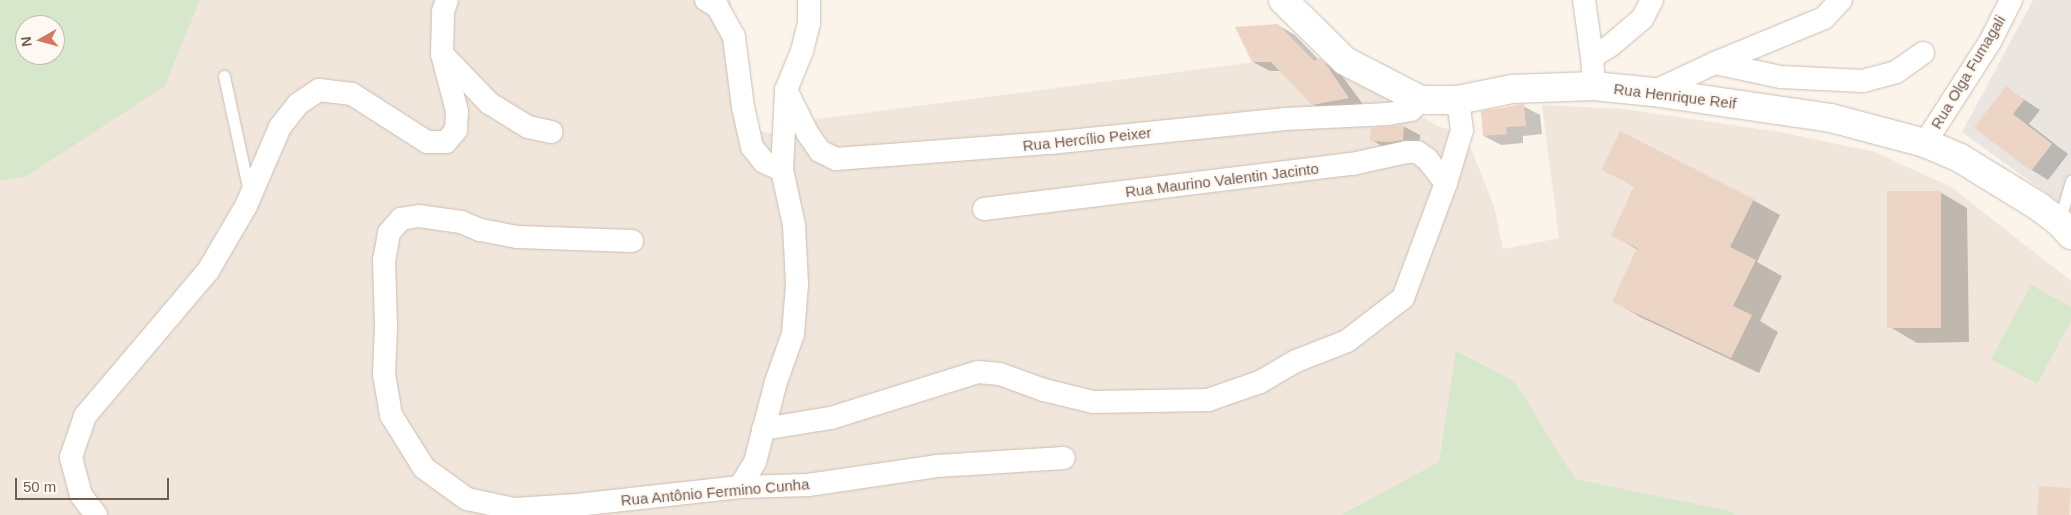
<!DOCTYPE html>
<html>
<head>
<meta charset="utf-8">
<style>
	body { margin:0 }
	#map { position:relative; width:2071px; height:515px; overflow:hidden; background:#faf4eb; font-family:Helvetica,sans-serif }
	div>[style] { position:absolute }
	.residential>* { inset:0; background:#f1e6db }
	.industrial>* { inset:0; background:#eae5e0 }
	.green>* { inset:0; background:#d7e7cb }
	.shadow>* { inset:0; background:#0003 }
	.building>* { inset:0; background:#edd5c6; transform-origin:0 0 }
	.roads { filter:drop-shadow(0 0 1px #ccbdb2) drop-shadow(0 0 1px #ccbdb2) }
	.lane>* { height:11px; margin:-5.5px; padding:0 5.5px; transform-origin:5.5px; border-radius:5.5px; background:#fff }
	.street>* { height:22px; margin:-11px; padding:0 11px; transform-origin:11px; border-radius:11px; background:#fff }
	.secondary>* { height:28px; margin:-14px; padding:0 14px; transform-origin:14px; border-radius:14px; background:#fff }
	span { translate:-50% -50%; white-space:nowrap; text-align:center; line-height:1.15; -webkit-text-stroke:4.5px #fdf8f2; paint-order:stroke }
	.street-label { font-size:15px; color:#735c51 }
	.north { position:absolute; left:15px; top:15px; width:50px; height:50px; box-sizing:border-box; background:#fdf8f2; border:1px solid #c6bab2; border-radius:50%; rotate:263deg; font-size:14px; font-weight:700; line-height:20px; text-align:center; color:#735c51 }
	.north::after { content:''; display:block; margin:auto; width:18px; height:22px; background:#d57760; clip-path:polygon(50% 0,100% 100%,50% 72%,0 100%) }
	.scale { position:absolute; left:15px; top:478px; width:154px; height:22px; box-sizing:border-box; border:2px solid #735c51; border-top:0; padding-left:6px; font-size:15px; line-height:18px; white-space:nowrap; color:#735c51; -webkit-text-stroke:4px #fdf8f2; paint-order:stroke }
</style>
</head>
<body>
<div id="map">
	<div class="residential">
		<i style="clip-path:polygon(evenodd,0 0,731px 0,744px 127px,773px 134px,810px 120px,1294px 57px,1359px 79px,1438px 126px,1466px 136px,1494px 206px,1503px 249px,1559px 238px,1542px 105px,1623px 109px,1780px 132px,1875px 152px,1951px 187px,2071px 281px,2071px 515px,0 515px,0 0,25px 25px,55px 25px,55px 55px,25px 55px,25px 25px)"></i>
	</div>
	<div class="industrial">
		<i style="clip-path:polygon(2033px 0,2071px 0,2071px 211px,1962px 132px)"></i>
	</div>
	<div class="green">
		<i style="clip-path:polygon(evenodd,0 0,200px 0,165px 86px,25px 177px,0 180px,0 0,25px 25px,55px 25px,55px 55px,25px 55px,25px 25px)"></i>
		<i style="clip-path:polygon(2031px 285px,2071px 307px,2071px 321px,2037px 384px,1991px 359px)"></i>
		<i style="clip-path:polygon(1456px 351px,1514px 381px,1575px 479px,1730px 511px,1737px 515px,1341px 515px,1439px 462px)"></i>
	</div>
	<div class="shadow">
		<i style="clip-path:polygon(1278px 25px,1295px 35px,1319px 60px,1337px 69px,1365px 107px,1330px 113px,1313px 104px,1281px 71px,1270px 71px,1253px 62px)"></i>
		<i style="clip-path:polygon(2006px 88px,2040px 110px,2029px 124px,2068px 154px,2048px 180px,2032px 170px,1976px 127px)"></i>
		<i style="clip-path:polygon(1523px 106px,1540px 115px,1542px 134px,1523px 136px,1523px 143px,1501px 145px,1484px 136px)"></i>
		<i style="clip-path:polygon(1403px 126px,1420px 135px,1419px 149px,1388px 150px,1372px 140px)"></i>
		<i style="clip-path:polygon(1603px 169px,1753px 200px,1780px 215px,1757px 262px,1782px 276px,1760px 321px,1778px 332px,1759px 373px,1640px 317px,1614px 301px,1638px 250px,1612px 235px,1635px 187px)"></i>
		<i style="clip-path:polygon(1940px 192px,1967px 208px,1969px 342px,1917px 343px,1890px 327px)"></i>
	</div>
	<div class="building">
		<i style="clip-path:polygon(1278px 24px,1314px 61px,1320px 58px,1325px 63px,1349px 98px,1312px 105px,1271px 62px,1252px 62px,1235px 27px)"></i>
		<i style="clip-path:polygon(2006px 86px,2024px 100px,2013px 114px,2052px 144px,2031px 171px,1974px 128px)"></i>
		<i style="clip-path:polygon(1524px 104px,1526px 126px,1506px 127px,1507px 134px,1483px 136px,1481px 111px)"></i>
		<i style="clip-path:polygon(1404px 125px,1403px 140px,1390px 142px,1370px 141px,1371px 128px)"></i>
		<i style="clip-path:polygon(1620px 131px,1754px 199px,1730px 247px,1756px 260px,1733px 306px,1752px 315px,1731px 358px,1612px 302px,1637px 248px,1611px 236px,1634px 186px,1601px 170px)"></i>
		<i style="left:1887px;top:191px;width:54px;height:137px"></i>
		<i style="left:2039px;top:486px;width:32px;height:29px;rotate:4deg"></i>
	</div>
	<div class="roads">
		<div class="lane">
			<i style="left:224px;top:76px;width:119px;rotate:77.8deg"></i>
			<i style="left:2059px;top:222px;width:43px;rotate:-73.7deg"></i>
		</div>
		<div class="street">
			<i style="left:706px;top:0;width:13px;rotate:29deg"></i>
			<i style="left:717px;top:6px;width:35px;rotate:61deg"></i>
			<i style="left:734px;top:37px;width:71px;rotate:82.7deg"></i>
			<i style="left:743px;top:107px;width:41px;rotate:77.3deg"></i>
			<i style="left:752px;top:147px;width:19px;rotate:51deg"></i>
			<i style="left:764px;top:162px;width:20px;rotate:24deg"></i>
			<i style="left:1584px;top:0;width:58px;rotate:82deg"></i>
			<i style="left:444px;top:56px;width:65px;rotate:46.2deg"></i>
			<i style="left:489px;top:103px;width:46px;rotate:31.6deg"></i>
			<i style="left:528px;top:127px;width:24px;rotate:12deg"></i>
			<i style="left:1715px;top:63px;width:67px;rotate:12deg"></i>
			<i style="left:1781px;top:77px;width:82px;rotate:2.8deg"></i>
			<i style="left:1863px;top:81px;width:34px;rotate:-15deg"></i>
			<i style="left:1896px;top:72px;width:33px;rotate:-35deg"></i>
			<i style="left:1594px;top:86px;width:29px;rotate:-94deg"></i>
			<i style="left:1592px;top:57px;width:22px;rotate:-32deg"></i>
			<i style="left:1611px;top:45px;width:40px;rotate:-40deg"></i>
			<i style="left:1642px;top:19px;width:21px;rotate:-62deg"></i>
			<i style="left:786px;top:90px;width:49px;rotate:63.4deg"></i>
			<i style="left:808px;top:134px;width:21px;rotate:55deg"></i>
			<i style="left:820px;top:151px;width:18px;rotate:27deg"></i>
			<i style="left:836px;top:159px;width:215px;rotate:-4.3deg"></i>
			<i style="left:1050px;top:143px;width:237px;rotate:-5.8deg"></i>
			<i style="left:1286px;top:119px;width:102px;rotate:-2.8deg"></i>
			<i style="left:1388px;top:114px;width:23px;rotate:-10deg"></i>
			<i style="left:1411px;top:110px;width:14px;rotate:-45deg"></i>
			<i style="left:1653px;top:92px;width:68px;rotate:-25.1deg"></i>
			<i style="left:1715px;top:63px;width:118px;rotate:-22.4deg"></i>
			<i style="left:1824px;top:18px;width:25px;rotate:-47deg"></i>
			<i style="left:1925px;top:143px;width:122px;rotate:-57.3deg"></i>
			<i style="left:1991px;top:40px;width:45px;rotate:-63.4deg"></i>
			<i style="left:984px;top:209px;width:371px;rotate:-7deg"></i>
			<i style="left:1352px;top:164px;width:56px;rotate:-12.3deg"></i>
			<i style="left:1407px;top:152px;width:10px"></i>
			<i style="left:1417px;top:152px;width:12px;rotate:35deg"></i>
			<i style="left:1427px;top:159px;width:31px;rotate:52deg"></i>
			<i style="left:632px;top:241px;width:115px;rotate:-178deg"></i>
			<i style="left:517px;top:237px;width:38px;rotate:-169deg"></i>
			<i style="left:480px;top:230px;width:21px;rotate:-157deg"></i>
			<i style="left:461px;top:222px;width:42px;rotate:-171.9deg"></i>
			<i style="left:419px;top:216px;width:18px;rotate:171deg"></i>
			<i style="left:401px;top:219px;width:18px;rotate:131deg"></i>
			<i style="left:389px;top:233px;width:27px;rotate:100deg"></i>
			<i style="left:384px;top:260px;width:68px;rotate:88.3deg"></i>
			<i style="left:386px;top:328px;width:46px;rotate:92.5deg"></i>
			<i style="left:384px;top:374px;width:42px;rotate:80.3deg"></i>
			<i style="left:391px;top:415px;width:62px;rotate:58.1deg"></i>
			<i style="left:424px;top:468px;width:53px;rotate:35.8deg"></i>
			<i style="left:467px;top:499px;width:48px;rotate:12deg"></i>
			<i style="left:514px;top:509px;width:63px;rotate:-3.6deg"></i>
			<i style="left:577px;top:505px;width:164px;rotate:-6.3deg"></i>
			<i style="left:740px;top:487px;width:68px;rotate:-1.7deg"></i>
			<i style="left:808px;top:485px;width:130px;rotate:-8.4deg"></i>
			<i style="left:937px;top:466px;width:127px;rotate:-3.6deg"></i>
			<i style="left:763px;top:429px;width:69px;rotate:-9.2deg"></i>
			<i style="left:831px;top:418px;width:154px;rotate:-17.4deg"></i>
			<i style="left:978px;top:372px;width:22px;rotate:5deg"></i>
			<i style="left:1000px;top:374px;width:47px;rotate:20deg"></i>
			<i style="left:1044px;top:390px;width:50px;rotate:13.8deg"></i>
			<i style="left:1093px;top:402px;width:115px;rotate:-1deg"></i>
			<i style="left:1208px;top:400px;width:55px;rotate:-19.1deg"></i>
			<i style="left:1260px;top:382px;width:42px;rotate:-30.3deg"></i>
			<i style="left:1296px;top:361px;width:55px;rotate:-21.4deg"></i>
			<i style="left:1347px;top:341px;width:71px;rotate:-37.5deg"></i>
			<i style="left:1403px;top:298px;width:123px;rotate:-69.5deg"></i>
			<i style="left:1446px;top:183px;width:55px;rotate:-73.2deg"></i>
			<i style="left:1462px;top:130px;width:30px;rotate:-98deg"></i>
			<i style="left:740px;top:487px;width:29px;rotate:-59deg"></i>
			<i style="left:755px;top:462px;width:83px;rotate:-75.3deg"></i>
			<i style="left:776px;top:382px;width:51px;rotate:-70.5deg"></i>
			<i style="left:793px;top:334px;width:50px;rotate:-85.4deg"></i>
			<i style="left:797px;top:284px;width:59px;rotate:-92.9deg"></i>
			<i style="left:794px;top:225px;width:56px;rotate:-102.3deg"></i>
			<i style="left:782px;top:170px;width:80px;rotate:-87.1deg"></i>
			<i style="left:786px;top:90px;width:42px;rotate:-67.7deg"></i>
			<i style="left:802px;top:51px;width:29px;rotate:-76deg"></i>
			<i style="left:809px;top:23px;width:23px;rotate:-90deg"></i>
			<i style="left:96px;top:515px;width:25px;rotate:-127deg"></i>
			<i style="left:81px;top:495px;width:39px;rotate:-105deg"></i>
			<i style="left:71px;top:457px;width:43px;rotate:-71.1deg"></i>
			<i style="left:85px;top:416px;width:190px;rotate:-49.7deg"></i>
			<i style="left:208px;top:271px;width:75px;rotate:-59.7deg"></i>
			<i style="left:246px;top:206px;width:86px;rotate:-66.7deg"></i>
			<i style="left:280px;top:127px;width:29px;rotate:-52deg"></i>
			<i style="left:298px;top:104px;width:25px;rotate:-34deg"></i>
			<i style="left:319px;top:90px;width:33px;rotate:7deg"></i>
			<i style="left:352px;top:94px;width:89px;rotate:32.6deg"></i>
			<i style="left:427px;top:142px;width:19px"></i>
			<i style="left:446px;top:142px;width:16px;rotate:-50deg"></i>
			<i style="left:456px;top:130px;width:19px;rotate:-87deg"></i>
			<i style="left:457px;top:111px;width:59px;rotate:-104.7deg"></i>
			<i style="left:442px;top:54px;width:42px;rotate:-88.6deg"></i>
			<i style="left:443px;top:12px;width:13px;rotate:-72deg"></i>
		</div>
		<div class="secondary">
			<i style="left:1283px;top:0;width:87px;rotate:44.5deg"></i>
			<i style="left:1345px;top:61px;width:85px;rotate:27.2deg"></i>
			<i style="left:1421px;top:100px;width:37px"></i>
			<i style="left:1458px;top:100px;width:55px;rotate:-11.5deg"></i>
			<i style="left:1512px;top:89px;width:82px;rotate:-2.1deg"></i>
			<i style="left:1594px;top:86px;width:59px;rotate:5.8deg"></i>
			<i style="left:1653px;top:92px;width:180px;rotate:8.3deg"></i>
			<i style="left:1831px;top:118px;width:97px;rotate:14.9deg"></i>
			<i style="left:1925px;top:143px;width:38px;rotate:23deg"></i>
			<i style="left:1960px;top:158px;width:92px;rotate:31.6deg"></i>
			<i style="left:2038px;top:206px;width:26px;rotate:37deg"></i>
			<i style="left:2059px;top:222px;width:18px;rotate:47deg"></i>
		</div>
	</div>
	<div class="street-label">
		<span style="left:1968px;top:72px;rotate:-59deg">Rua Olga Fumagali</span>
		<span style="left:1675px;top:96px;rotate:7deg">Rua Henrique Reif</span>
		<span style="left:1087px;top:139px;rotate:-6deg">Rua Hercílio Peixer</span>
		<span style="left:1222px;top:180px;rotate:-7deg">Rua Maurino Valentin Jacinto</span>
		<span style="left:715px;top:492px;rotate:-5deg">Rua Antônio Fermino Cunha</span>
	</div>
	<div class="north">N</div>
	<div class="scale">50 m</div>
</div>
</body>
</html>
